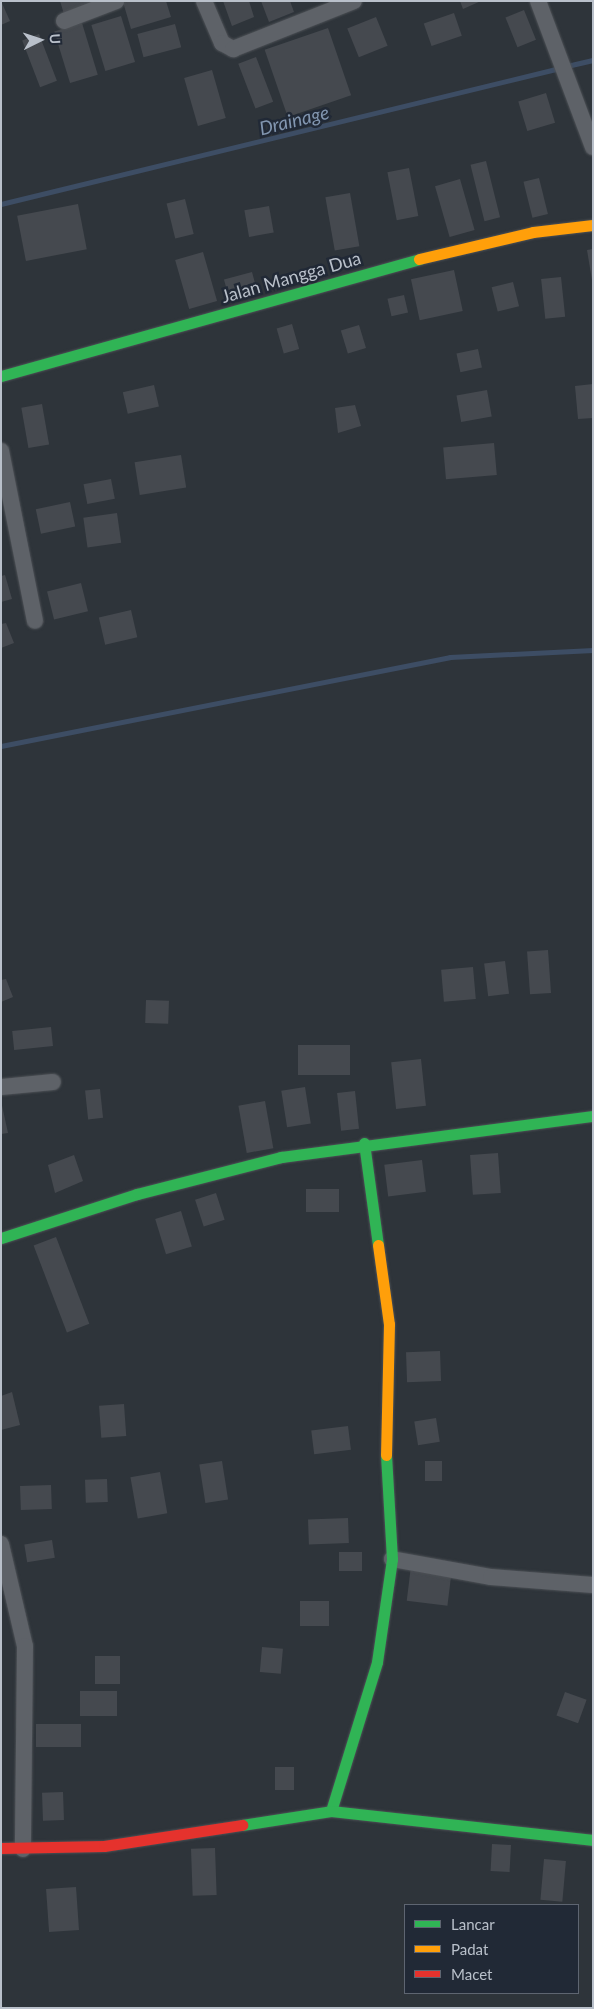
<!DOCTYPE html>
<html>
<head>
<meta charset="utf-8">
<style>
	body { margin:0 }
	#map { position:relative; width:594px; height:2009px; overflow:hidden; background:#2e343a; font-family:Lato,sans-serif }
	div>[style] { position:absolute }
	.stream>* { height:4.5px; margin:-2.25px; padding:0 2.25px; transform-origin:2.25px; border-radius:2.25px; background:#3d4d64 }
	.building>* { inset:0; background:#45494f; transform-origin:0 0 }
	.roads { filter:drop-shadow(0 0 1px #4c5055) drop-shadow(0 0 1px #4c5055) }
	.street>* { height:16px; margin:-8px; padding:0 8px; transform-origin:8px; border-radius:8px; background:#5e6268 }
	.fast>* { height:11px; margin:-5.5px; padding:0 5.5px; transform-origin:5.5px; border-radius:5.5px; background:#30b455 }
	.slow>* { height:11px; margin:-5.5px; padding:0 5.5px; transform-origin:5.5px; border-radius:5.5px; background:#ff9f0a }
	.jam>* { height:11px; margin:-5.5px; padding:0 5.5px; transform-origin:5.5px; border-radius:5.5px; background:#e5322d }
	span { translate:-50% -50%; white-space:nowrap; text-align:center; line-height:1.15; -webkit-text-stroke:5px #212936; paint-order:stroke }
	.street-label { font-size:18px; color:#b9c0ca }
	.water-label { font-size:19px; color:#8296b0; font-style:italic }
	.frame { position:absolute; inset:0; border:2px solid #b9c0ca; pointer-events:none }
	.legend { position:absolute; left:404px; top:1904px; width:175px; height:90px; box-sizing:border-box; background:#212936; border:1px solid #5e6571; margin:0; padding:6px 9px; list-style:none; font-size:15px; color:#b9c0ca }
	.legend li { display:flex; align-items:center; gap:10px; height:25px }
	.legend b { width:25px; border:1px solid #5e6571 }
	.north { position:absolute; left:15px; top:15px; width:50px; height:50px; -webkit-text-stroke:4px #212936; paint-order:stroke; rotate:86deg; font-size:14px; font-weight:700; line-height:20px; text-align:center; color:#b9c0ca }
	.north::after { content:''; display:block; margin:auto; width:18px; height:22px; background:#b9c0ca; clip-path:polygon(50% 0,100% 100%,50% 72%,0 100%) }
</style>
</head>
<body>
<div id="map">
	<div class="stream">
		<i style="left:567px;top:66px;width:27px;rotate:-13deg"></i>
		<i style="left:1px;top:204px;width:575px;rotate:-13.67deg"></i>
		<i style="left:1px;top:746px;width:458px;rotate:-11.2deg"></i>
		<i style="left:450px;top:657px;width:143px;rotate:-2.8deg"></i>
	</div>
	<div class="building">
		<i style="clip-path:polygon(1px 1px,10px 21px,1px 25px)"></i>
		<i style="clip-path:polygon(60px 1px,99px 1px,64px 14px)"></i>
		<i style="clip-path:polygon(166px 1px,171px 17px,131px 29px,123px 2px)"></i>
		<i style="clip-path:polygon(223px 1px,249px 1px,254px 17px,232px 26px)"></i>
		<i style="clip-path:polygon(261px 1px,290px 1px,294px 12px,269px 22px)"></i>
		<i style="clip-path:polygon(460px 1px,481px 1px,463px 9px)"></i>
		<i style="left:524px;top:10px;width:32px;height:20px;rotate:68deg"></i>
		<i style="left:454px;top:13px;width:24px;height:32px;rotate:71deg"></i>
		<i style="left:121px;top:16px;width:48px;height:31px;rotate:73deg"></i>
		<i style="left:376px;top:17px;width:31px;height:31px;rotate:68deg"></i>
		<i style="left:82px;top:23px;width:54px;height:29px;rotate:73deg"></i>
		<i style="left:175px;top:24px;width:24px;height:39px;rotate:75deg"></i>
		<i style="left:328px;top:28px;width:71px;height:67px;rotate:71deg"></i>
		<i style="left:39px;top:34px;width:50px;height:18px;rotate:69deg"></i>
		<i style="left:256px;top:57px;width:48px;height:19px;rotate:69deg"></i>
		<i style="left:212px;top:70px;width:50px;height:29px;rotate:74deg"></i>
		<i style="left:546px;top:93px;width:31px;height:29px;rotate:73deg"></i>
		<i style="left:486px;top:161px;width:58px;height:16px;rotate:76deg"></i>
		<i style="left:409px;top:168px;width:49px;height:22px;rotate:79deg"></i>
		<i style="left:539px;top:178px;width:37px;height:16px;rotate:76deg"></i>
		<i style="left:460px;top:179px;width:53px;height:26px;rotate:74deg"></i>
		<i style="left:350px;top:193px;width:54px;height:25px;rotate:80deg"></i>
		<i style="left:185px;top:199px;width:36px;height:19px;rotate:76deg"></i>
		<i style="left:78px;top:204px;width:46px;height:62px;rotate:79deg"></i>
		<i style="left:269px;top:206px;width:27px;height:25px;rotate:80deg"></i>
		<i style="clip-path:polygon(593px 249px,593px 280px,592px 280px,587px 250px)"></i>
		<i style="left:203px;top:252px;width:51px;height:29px;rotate:74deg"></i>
		<i style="left:454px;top:270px;width:42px;height:44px;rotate:78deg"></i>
		<i style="left:252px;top:272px;width:23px;height:29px;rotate:75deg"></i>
		<i style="left:561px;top:277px;width:40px;height:20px;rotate:84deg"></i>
		<i style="left:513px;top:282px;width:25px;height:22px;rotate:76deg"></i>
		<i style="left:404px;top:295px;width:18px;height:17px;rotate:77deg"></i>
		<i style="left:292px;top:324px;width:26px;height:16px;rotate:74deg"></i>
		<i style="left:359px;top:325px;width:24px;height:19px;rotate:73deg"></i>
		<i style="left:478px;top:349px;width:19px;height:22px;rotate:78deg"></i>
		<i style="clip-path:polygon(593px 384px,593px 418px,578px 419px,575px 386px)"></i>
		<i style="left:154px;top:385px;width:22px;height:32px;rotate:77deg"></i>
		<i style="left:487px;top:390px;width:27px;height:31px;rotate:80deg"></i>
		<i style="left:42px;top:404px;width:41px;height:21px;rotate:80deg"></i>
		<i style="clip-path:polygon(355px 405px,361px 426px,338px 433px,335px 408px)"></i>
		<i style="left:494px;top:443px;width:32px;height:51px;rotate:85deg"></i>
		<i style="left:181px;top:455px;width:33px;height:47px;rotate:81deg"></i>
		<i style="left:111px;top:479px;width:20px;height:28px;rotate:79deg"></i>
		<i style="left:70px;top:502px;width:25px;height:35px;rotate:78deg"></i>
		<i style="left:117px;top:513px;width:30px;height:34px;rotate:82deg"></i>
		<i style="clip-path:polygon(5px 575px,12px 599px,1px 602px,1px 576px)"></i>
		<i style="left:81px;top:583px;width:29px;height:35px;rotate:76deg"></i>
		<i style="left:131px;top:610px;width:28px;height:33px;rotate:77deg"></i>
		<i style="clip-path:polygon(6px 623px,14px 643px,1px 648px,1px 624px)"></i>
		<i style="left:548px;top:950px;width:43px;height:21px;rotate:86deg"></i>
		<i style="left:505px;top:961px;width:33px;height:21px;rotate:83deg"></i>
		<i style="left:473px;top:967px;width:32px;height:32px;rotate:85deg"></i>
		<i style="clip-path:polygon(6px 979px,13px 997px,1px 1002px,1px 980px)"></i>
		<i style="left:146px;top:1000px;width:23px;height:23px;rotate:2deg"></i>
		<i style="left:51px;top:1027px;width:19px;height:39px;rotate:84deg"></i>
		<i style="left:298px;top:1045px;width:52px;height:30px"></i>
		<i style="left:421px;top:1059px;width:47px;height:30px;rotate:84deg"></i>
		<i style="left:305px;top:1087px;width:37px;height:24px;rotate:81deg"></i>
		<i style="left:100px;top:1089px;width:29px;height:15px;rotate:84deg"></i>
		<i style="left:355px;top:1091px;width:38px;height:18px;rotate:84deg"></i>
		<i style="clip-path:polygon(1px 1101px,8px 1133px,1px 1134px)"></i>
		<i style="left:265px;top:1101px;width:48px;height:27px;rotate:80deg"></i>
		<i style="left:498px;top:1153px;width:40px;height:28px;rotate:86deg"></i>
		<i style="clip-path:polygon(74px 1155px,83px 1181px,55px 1193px,48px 1165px)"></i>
		<i style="left:422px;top:1160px;width:32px;height:38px;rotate:83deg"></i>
		<i style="left:306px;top:1189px;width:33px;height:23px"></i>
		<i style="left:216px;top:1193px;width:28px;height:22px;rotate:72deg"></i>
		<i style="left:181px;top:1211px;width:37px;height:27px;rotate:73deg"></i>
		<i style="left:56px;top:1237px;width:93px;height:24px;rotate:69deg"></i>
		<i style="left:440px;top:1351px;width:30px;height:34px;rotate:88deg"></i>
		<i style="clip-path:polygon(12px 1392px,20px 1425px,1px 1430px,1px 1396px)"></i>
		<i style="left:124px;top:1404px;width:32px;height:25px;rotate:86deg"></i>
		<i style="left:436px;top:1418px;width:24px;height:22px;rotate:81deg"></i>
		<i style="left:348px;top:1426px;width:24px;height:37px;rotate:83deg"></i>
		<i style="left:222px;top:1461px;width:39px;height:23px;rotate:81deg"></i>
		<i style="left:425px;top:1461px;width:17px;height:20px"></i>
		<i style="left:160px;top:1472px;width:42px;height:30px;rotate:80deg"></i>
		<i style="left:107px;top:1479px;width:23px;height:22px;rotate:88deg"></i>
		<i style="left:51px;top:1485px;width:24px;height:31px;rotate:88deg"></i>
		<i style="left:348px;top:1518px;width:25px;height:40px;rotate:88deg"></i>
		<i style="left:52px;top:1540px;width:18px;height:28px;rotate:81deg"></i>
		<i style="left:339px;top:1552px;width:23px;height:19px"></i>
		<i style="left:411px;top:1566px;width:41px;height:35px;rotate:7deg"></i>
		<i style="left:300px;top:1601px;width:29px;height:25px"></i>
		<i style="left:262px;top:1647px;width:21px;height:25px;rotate:5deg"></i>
		<i style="left:95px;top:1656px;width:25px;height:28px"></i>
		<i style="left:117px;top:1691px;width:25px;height:37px;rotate:90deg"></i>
		<i style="left:565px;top:1692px;width:23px;height:25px;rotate:20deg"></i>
		<i style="left:81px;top:1724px;width:23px;height:45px;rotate:90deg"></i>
		<i style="left:275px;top:1767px;width:19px;height:23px"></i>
		<i style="left:63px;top:1792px;width:28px;height:21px;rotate:88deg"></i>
		<i style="left:492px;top:1844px;width:19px;height:27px;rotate:3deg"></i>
		<i style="left:215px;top:1848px;width:47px;height:24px;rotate:88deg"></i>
		<i style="left:544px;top:1859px;width:22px;height:41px;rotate:5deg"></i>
		<i style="left:76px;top:1887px;width:43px;height:30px;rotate:86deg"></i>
	</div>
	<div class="roads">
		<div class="street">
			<i style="left:204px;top:1px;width:46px;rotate:66.8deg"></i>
			<i style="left:222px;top:43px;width:13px;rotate:29deg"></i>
			<i style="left:233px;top:49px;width:130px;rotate:-21.6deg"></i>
			<i style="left:538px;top:1px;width:156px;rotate:69.4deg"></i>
			<i style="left:64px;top:21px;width:56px;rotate:-21deg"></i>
			<i style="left:1px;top:451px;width:173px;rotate:78.7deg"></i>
			<i style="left:1px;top:1087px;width:52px;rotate:-5.5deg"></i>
			<i style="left:1px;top:1544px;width:105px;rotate:76.8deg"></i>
			<i style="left:25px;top:1646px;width:203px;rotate:90.6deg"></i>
			<i style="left:392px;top:1559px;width:101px;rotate:10.3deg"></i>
			<i style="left:491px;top:1577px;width:102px;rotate:4.5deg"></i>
		</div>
		<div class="fast">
			<i style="left:1px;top:376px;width:434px;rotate:-15.6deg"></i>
			<i style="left:364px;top:1143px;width:103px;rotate:82.2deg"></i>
			<i style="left:1px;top:1238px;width:143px;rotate:-17.9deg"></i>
			<i style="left:137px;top:1194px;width:149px;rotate:-14.4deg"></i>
			<i style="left:281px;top:1157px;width:315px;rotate:-7.5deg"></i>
			<i style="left:331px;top:1811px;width:156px;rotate:-72.8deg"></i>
			<i style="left:377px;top:1662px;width:104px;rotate:-81.7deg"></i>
			<i style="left:392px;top:1559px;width:104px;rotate:-93.3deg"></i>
			<i style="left:242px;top:1825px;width:90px;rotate:-8.9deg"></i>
			<i style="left:331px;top:1811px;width:264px;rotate:6.3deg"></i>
		</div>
		<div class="slow">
			<i style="left:419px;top:259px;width:117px;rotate:-13.3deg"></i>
			<i style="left:533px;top:232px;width:60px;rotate:-6.7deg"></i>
			<i style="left:378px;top:1245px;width:80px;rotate:82.1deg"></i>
			<i style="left:389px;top:1324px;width:131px;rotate:91.3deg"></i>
		</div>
		<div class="jam">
			<i style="left:1px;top:1848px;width:103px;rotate:-1.1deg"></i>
			<i style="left:104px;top:1846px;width:140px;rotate:-8.7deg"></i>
		</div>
	</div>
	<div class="street-label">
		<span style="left:291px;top:277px;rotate:-16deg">Jalan Mangga Dua</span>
	</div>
	<div class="water-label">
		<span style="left:294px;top:120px;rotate:-14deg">Drainage</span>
	</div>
	<div class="frame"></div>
	<ul class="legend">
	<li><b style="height:6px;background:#30b455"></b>Lancar</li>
	<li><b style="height:6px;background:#ff9f0a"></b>Padat</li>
	<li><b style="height:6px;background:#e5322d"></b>Macet</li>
	</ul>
	<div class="north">U</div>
</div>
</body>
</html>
